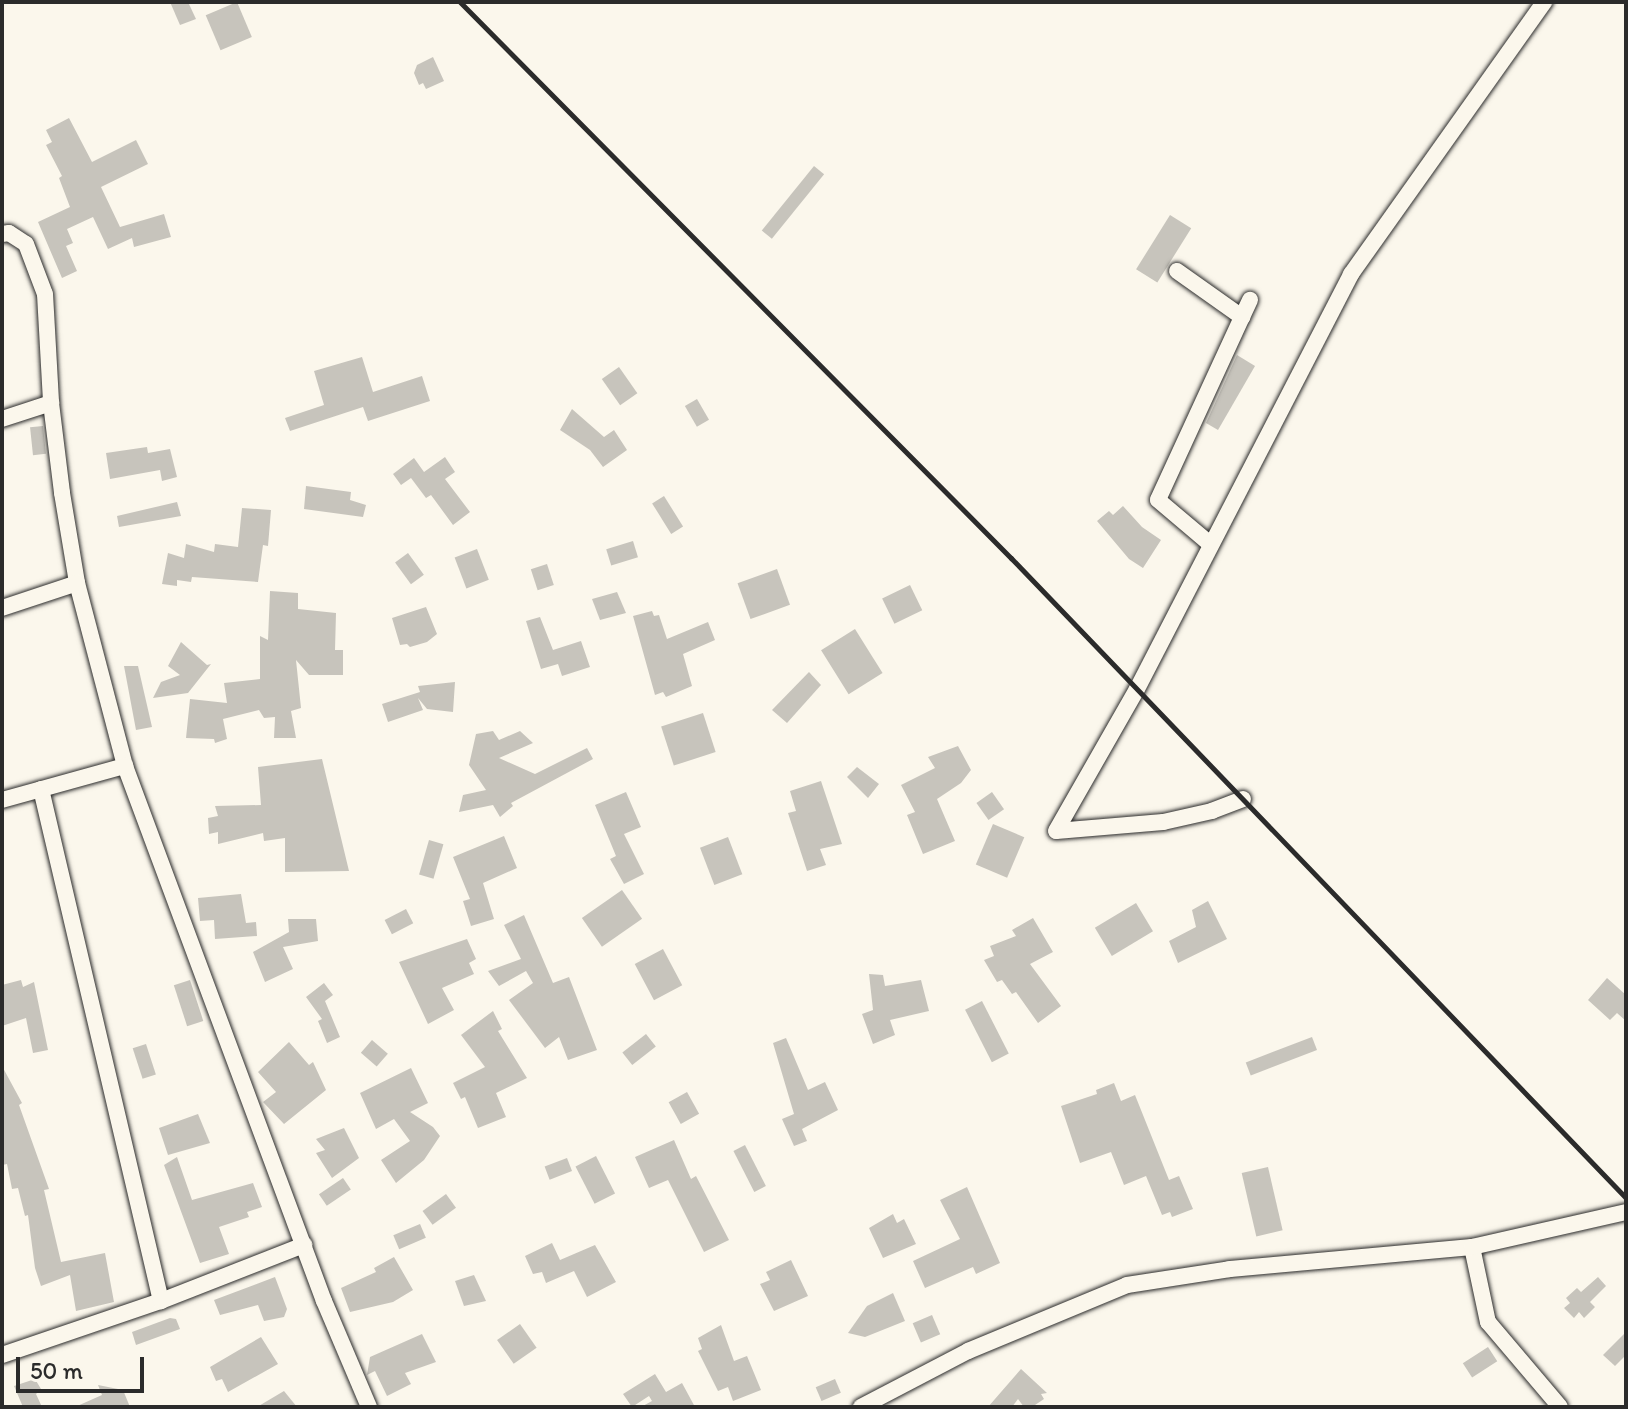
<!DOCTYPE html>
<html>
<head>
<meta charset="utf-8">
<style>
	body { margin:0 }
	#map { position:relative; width:1628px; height:1409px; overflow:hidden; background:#fbf7ec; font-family:Itim,sans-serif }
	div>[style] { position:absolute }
	.building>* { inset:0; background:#c7c4bc; transform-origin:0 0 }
	.roads { filter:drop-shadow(0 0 2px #2b2b2b) drop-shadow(0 0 2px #2b2b2b) }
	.minor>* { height:16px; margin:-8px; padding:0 8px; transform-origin:8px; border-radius:8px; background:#fbf7ec }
	.rail>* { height:5px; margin:-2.5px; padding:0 2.5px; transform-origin:2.5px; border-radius:2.5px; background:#2b2b2b }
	span { translate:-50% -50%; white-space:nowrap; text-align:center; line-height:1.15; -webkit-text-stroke:6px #fbf7ec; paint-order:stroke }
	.frame { position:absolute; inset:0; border:4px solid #2b2b2b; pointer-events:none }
	.scale { position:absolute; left:16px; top:1357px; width:128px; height:36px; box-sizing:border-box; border:4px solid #2b2b2b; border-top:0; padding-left:10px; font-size:24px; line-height:28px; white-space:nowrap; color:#2b2b2b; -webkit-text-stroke:6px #fbf7ec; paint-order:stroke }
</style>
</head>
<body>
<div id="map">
	<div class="building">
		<i style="clip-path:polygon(170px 2px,188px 2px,196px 19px,180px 25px)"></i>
		<i style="left:237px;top:2px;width:38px;height:34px;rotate:67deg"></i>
		<i style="clip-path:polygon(433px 57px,444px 81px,426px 89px,423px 83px,419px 85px,414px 73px,417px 65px)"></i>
		<i style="clip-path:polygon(69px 118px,92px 162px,136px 140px,148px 164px,101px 187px,120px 227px,164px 214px,171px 237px,134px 247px,132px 238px,108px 249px,93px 217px,67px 229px,73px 243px,66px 246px,77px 271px,62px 278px,38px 222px,70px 207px,59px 178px,62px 176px,46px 145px,52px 142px,46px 130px)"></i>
		<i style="left:814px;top:166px;width:13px;height:83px;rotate:39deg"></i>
		<i style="left:1170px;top:215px;width:25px;height:64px;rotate:32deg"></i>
		<i style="clip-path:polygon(1237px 355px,1255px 366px,1218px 430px,1206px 423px)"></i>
		<i style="clip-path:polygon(362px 357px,373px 392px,422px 376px,430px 401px,368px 421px,363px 407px,290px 431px,285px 418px,324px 405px,314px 371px)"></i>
		<i style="left:619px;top:367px;width:32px;height:21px;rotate:55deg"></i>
		<i style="left:697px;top:399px;width:24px;height:14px;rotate:60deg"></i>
		<i style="clip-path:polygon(572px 409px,604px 437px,614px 430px,627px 450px,603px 467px,590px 450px,560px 430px)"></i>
		<i style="left:43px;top:426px;width:28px;height:13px;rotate:84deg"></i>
		<i style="clip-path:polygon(147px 447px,148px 453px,170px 449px,177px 477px,162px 481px,160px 470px,110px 479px,106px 453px)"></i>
		<i style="clip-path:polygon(445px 457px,455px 472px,445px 479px,470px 512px,453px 525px,431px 495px,426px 498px,411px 478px,401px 485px,393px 474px,414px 458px,424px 472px)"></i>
		<i style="clip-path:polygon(306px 486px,351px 492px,350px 500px,366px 505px,363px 517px,304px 509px)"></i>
		<i style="left:664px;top:496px;width:36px;height:14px;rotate:58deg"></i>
		<i style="clip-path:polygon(177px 502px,181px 516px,119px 527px,117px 516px)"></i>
		<i style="clip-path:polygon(1123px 506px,1142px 527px,1161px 540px,1143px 568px,1129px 559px,1097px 521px,1109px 511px,1113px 515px)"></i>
		<i style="clip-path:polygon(242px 508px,271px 510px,268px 546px,263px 545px,258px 582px,192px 577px,191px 582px,177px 580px,177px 586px,162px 584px,168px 553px,184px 558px,186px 544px,214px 552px,215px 544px,238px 547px)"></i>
		<i style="left:633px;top:541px;width:17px;height:28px;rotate:73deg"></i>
		<i style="left:477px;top:549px;width:33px;height:24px;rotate:69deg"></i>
		<i style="left:408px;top:553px;width:27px;height:16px;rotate:54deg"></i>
		<i style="left:547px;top:564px;width:22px;height:17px;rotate:72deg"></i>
		<i style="left:777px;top:569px;width:38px;height:42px;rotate:70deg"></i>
		<i style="left:910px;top:585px;width:28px;height:31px;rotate:64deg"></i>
		<i style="clip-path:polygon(270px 591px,298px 593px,298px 609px,336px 613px,335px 650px,343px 650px,343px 675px,309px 675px,296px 660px,301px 708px,291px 711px,296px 738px,274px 738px,275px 717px,264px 718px,259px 710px,223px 719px,227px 739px,215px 743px,214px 739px,186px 738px,190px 699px,227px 703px,224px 683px,260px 679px,260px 636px,268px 640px)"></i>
		<i style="clip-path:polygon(617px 592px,626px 613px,600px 620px,592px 599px)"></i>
		<i style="clip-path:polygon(426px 607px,437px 634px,427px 642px,410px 647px,407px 644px,400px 645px,392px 618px)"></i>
		<i style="clip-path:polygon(652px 611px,654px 616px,659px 615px,667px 639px,708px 622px,715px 640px,683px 654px,692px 686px,666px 697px,663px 692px,655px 695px,633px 616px)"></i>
		<i style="clip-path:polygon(540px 617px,553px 650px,581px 641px,590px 667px,562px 676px,558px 664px,541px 669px,526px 621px)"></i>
		<i style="left:855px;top:629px;width:52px;height:40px;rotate:58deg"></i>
		<i style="clip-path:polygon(181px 642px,207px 665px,211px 664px,188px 693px,153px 698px,161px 682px,180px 675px,168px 666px)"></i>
		<i style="clip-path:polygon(124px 666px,138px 666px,152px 727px,136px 730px)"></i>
		<i style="clip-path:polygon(809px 672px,821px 685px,787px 723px,772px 710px)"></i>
		<i style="clip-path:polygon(455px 682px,453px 712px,427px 709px,418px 698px,423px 710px,388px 722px,382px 704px,420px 692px,418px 686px)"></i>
		<i style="left:703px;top:713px;width:41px;height:44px;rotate:72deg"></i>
		<i style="clip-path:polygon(493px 731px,499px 740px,520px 731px,533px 743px,499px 758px,535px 774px,587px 748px,593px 759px,511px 803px,513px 806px,500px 817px,493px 805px,459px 812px,463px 795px,486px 790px,469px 765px,476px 734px)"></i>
		<i style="clip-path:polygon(958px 746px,971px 770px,961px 783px,937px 799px,955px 841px,923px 854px,907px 815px,915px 812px,901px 785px,935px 768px,928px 757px)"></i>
		<i style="clip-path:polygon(322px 759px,349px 871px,285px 872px,285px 838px,264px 841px,263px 833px,218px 844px,218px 832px,209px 834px,208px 818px,218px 816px,215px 806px,261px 805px,258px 767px)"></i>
		<i style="clip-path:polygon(857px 767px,879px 784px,868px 798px,847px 777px)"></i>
		<i style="clip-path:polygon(821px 781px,842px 844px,820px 849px,826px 865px,807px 871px,788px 813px,796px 811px,790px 791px)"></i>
		<i style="clip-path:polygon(626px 792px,641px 827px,624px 834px,644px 874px,624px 884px,610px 859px,616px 856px,595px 805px)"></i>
		<i style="left:992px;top:792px;width:21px;height:19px;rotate:55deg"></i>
		<i style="left:993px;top:824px;width:34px;height:44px;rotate:23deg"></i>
		<i style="clip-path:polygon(504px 836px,517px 868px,483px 883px,494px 919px,471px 926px,463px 901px,470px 899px,453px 857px)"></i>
		<i style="left:728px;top:837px;width:40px;height:30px;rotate:69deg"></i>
		<i style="left:429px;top:840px;width:15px;height:36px;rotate:16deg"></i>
		<i style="left:622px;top:890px;width:35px;height:49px;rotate:55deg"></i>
		<i style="clip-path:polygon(241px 894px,246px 923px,256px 922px,257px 936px,215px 939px,214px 920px,200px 921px,198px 898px)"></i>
		<i style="clip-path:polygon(1208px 901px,1227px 939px,1178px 963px,1169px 941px,1196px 927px,1192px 910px)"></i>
		<i style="left:1136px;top:903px;width:33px;height:48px;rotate:59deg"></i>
		<i style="left:406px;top:909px;width:16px;height:24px;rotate:63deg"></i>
		<i style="clip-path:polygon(524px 915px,553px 983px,569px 977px,597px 1050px,568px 1060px,559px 1037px,545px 1048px,509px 1000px,533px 983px,526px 971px,499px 986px,488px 971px,521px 959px,504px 925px)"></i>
		<i style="clip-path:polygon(1033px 918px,1053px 952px,1030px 964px,1061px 1006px,1038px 1023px,1016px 992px,1012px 994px,1002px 980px,997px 982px,984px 960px,994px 956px,990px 946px,1016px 936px,1012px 930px)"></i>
		<i style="clip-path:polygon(288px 919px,316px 919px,318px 941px,283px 947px,293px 969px,265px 982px,253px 952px,289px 932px)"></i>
		<i style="clip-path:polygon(467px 939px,476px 959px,469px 963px,474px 974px,442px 988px,454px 1010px,428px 1024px,399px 962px)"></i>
		<i style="left:663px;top:949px;width:41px;height:32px;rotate:62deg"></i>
		<i style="clip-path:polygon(869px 974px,883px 975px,885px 986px,921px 980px,929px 1011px,890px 1020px,895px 1035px,873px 1044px,862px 1014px,873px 1010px)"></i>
		<i style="clip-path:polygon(1607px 978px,1626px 995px,1626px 1021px,1617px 1013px,1610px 1020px,1588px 1000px)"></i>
		<i style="clip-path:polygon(21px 980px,23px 987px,34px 982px,48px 1050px,33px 1053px,26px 1018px,2px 1026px,2px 985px)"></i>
		<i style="left:190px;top:980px;width:43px;height:17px;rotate:72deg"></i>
		<i style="clip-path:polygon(324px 983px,333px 995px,325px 1001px,340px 1037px,327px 1043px,318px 1021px,322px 1019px,306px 997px)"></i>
		<i style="left:982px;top:1001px;width:59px;height:19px;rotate:63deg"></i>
		<i style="clip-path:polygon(493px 1011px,502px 1029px,498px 1031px,527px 1078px,496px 1093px,506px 1117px,478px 1128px,465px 1097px,461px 1099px,453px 1083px,485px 1067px,461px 1035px)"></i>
		<i style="left:646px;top:1034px;width:16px;height:30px;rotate:52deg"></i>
		<i style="left:1312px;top:1037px;width:14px;height:71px;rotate:69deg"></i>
		<i style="clip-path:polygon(786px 1038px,808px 1090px,825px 1082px,838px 1110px,802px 1129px,807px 1141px,794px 1146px,782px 1119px,794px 1114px,773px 1043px)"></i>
		<i style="left:372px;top:1040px;width:21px;height:17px;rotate:41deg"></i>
		<i style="clip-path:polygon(289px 1042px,309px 1065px,313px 1062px,326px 1090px,284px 1124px,263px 1102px,276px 1092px,258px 1072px)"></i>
		<i style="left:146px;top:1044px;width:32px;height:14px;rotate:72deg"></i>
		<i style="clip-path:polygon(2px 1066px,22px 1103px,19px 1105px,49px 1189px,44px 1190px,61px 1262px,105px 1253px,114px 1302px,76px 1311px,70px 1275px,41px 1286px,35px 1268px,28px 1215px,25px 1216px,18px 1188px,12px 1189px,7px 1164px,2px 1165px)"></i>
		<i style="clip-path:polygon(411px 1068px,428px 1103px,410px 1112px,433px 1127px,440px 1136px,424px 1160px,396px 1183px,381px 1160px,410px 1141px,394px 1119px,376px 1129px,360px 1093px)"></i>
		<i style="clip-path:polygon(1114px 1083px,1121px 1101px,1135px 1095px,1169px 1180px,1179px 1176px,1193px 1209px,1172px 1217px,1170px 1212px,1162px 1215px,1146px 1176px,1124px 1185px,1111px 1152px,1080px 1163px,1061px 1106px,1097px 1094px,1096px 1090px)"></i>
		<i style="left:687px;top:1092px;width:25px;height:21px;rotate:61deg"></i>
		<i style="clip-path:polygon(198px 1114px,210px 1143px,168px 1155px,159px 1128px)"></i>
		<i style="clip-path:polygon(344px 1128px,359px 1158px,332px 1178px,316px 1153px,325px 1150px,316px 1139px)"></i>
		<i style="clip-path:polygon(674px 1140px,691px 1179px,696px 1176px,729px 1240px,704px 1252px,668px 1180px,649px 1188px,635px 1157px)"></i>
		<i style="left:745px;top:1145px;width:46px;height:13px;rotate:63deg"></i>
		<i style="left:596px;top:1156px;width:42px;height:23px;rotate:63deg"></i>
		<i style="clip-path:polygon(177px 1157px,192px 1200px,253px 1183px,262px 1207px,247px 1212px,249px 1217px,219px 1227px,229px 1254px,200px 1263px,164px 1165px)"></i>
		<i style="left:567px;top:1158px;width:14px;height:24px;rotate:69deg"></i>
		<i style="left:1268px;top:1167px;width:65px;height:27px;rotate:77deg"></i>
		<i style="left:343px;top:1178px;width:14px;height:29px;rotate:56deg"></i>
		<i style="clip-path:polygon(967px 1187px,1000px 1263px,976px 1274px,973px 1267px,925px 1288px,913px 1261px,960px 1239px,940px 1200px)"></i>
		<i style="left:446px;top:1194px;width:17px;height:29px;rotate:54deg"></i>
		<i style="clip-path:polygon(893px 1214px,897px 1223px,904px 1219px,916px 1244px,883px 1258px,869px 1228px)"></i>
		<i style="left:420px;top:1224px;width:15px;height:29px;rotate:67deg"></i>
		<i style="clip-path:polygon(552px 1243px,560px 1260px,595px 1245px,616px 1282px,587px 1297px,574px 1271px,546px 1283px,542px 1272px,533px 1274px,525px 1256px)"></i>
		<i style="clip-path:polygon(394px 1257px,413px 1290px,393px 1302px,350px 1312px,341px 1288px,376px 1272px,374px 1268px)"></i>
		<i style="clip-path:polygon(791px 1260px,808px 1296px,774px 1311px,760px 1284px,770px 1280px,766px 1272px)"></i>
		<i style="clip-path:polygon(474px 1275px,486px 1301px,464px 1306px,455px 1281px)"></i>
		<i style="clip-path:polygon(275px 1277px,287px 1309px,284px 1317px,264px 1321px,258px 1305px,220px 1315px,214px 1300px)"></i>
		<i style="clip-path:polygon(1598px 1277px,1606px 1286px,1590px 1302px,1595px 1307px,1584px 1318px,1579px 1312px,1574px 1318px,1564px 1308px,1570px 1303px,1566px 1298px,1577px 1288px,1581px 1292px)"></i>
		<i style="clip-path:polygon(893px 1293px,905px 1321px,865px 1337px,848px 1333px,867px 1306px)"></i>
		<i style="left:932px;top:1315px;width:21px;height:21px;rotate:67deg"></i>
		<i style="clip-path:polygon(170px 1318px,176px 1319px,180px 1329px,136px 1345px,132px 1332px)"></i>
		<i style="left:520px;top:1324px;width:29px;height:28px;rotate:55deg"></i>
		<i style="clip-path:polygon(721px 1325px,734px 1361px,747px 1356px,761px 1390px,733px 1401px,728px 1387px,718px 1391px,698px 1351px,702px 1349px,698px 1338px)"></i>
		<i style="clip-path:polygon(1626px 1332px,1626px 1355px,1615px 1366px,1603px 1355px)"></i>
		<i style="clip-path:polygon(422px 1334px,436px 1362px,405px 1373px,411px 1384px,387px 1396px,375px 1371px,367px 1375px,370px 1357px)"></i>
		<i style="clip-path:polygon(261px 1337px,278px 1364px,228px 1392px,222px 1379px,216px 1381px,210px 1367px)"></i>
		<i style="left:1488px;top:1347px;width:17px;height:30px;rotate:57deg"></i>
		<i style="clip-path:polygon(1021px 1369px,1047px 1393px,1041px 1394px,1044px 1399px,1032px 1407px,1024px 1407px,1018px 1399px,1012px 1407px,988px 1407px)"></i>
		<i style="clip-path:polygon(655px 1374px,666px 1392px,682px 1383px,695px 1407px,641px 1407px,652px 1401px,649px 1396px,632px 1407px,623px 1394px)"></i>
		<i style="clip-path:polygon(35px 1379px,41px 1389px,36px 1394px,42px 1407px,23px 1407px,14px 1386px)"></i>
		<i style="left:835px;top:1379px;width:15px;height:21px;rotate:67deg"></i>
		<i style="clip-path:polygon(98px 1385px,123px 1390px,130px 1407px,75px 1407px,102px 1395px)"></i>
		<i style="clip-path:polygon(284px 1391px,297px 1407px,257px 1407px)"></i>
	</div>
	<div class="roads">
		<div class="minor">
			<i style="left:2px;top:234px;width:7px;rotate:-8deg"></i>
			<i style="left:9px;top:233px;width:20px;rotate:33deg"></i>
			<i style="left:26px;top:244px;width:53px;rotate:69.2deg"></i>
			<i style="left:45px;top:294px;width:109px;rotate:86.8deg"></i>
			<i style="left:51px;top:403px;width:91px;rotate:83deg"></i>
			<i style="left:62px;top:493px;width:91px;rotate:80.5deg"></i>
			<i style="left:77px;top:583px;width:189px;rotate:75.3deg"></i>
			<i style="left:125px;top:766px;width:571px;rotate:69.6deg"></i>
			<i style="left:324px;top:1301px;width:115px;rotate:67deg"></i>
			<i style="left:1177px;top:271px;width:80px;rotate:35.3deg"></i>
			<i style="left:1242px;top:317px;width:201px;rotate:114.7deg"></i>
			<i style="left:1158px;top:500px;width:68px;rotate:40.2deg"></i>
			<i style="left:1242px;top:317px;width:19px;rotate:-65deg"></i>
			<i style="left:2px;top:419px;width:52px;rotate:-18.1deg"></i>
			<i style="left:2px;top:608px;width:79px;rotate:-18.4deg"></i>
			<i style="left:41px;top:789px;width:526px;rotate:76.81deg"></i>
			<i style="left:1243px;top:799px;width:33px;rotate:159deg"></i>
			<i style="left:1212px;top:811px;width:50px;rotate:167.3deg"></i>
			<i style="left:1163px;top:822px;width:107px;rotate:175.2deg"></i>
			<i style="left:1056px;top:831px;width:163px;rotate:-60.3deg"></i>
			<i style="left:1137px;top:689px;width:467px;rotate:-62.7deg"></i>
			<i style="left:1351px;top:274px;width:334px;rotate:-54.6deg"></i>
			<i style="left:2px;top:800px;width:128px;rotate:-15.5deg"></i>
			<i style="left:1472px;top:1247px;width:77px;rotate:78deg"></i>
			<i style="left:1488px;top:1322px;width:111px;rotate:49.7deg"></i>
			<i style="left:2px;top:1355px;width:168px;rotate:-18.8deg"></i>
			<i style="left:161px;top:1301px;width:154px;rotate:-21.4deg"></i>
			<i style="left:861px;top:1407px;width:121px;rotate:-27.6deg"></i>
			<i style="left:968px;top:1351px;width:172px;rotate:-22.5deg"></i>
			<i style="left:1127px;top:1285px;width:104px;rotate:-8.8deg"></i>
			<i style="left:1230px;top:1269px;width:243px;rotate:-5.2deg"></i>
			<i style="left:1472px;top:1247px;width:158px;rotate:-12.8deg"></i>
		</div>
	</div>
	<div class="rail">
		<i style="left:460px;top:2px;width:783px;rotate:45.26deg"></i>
		<i style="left:1011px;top:558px;width:888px;rotate:46.14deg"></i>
	</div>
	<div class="frame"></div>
	<div class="scale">50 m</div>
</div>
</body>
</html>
